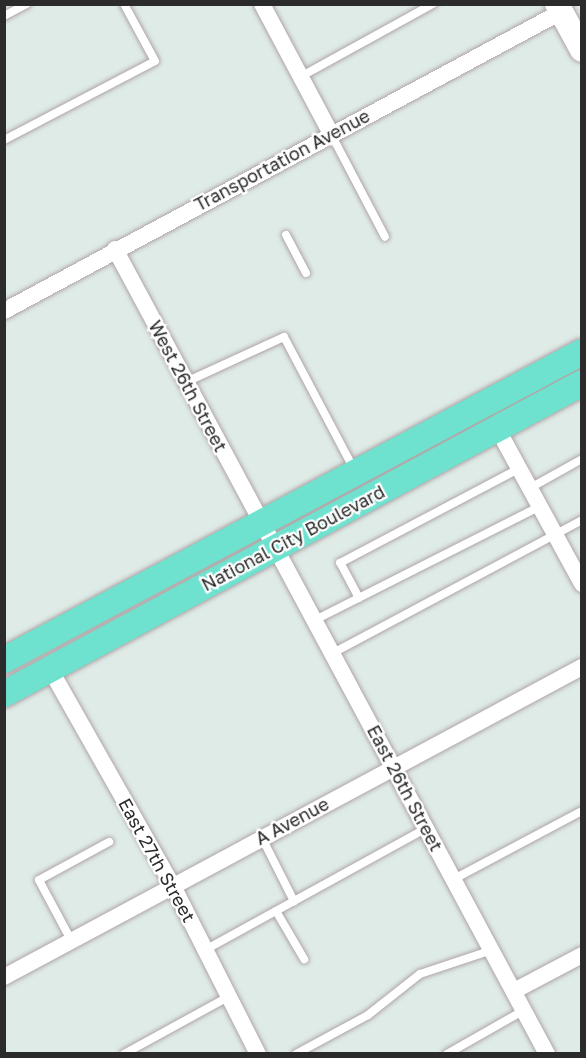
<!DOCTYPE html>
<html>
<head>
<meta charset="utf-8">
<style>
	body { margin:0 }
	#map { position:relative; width:586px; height:1058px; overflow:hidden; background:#dfebe7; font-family:"Golos Text",sans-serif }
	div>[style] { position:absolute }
	.roads { filter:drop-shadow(0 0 2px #afa5a6) drop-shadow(0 0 2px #afa5a6) }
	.lane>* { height:8px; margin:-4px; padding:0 4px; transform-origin:4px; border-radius:4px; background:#fff }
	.street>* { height:16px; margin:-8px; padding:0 8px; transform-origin:8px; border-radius:8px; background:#fff }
	.secondary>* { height:24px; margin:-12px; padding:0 12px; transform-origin:12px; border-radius:12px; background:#fff }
	.primary>* { height:26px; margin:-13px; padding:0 13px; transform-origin:13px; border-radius:13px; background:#6ee1cf }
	span { translate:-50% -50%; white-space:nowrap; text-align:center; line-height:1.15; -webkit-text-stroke:4.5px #fff; paint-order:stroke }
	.street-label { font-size:18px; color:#2b2b2b }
	.frame { position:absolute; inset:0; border:6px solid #2b2b2b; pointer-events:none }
</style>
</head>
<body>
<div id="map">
	<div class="roads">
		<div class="lane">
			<i style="left:4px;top:16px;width:26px;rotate:-28deg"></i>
			<i style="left:300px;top:77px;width:152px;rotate:-28.8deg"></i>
			<i style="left:331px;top:134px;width:116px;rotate:62.3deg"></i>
			<i style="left:4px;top:140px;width:170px;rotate:-27.6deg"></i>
			<i style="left:155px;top:61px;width:65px;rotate:-118.5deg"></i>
			<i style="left:286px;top:235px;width:43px;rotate:62.2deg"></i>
			<i style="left:186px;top:382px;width:108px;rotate:-24.7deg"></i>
			<i style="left:284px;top:337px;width:152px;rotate:62.1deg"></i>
			<i style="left:530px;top:488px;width:60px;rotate:-29.1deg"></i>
			<i style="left:359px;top:598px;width:40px;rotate:-118deg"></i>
			<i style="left:340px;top:563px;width:204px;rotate:-27.8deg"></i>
			<i style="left:315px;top:620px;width:253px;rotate:-26.8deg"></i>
			<i style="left:333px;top:653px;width:282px;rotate:-28.1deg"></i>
			<i style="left:262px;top:838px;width:71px;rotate:63.1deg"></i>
			<i style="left:454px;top:879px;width:145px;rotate:-28deg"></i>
			<i style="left:276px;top:911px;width:56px;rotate:59.7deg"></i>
			<i style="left:71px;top:940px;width:68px;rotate:-118.1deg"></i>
			<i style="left:39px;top:880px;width:80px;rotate:-28.5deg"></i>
			<i style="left:205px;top:950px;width:253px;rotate:-28.8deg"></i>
			<i style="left:124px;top:1054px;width:119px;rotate:-28.7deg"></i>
			<i style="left:296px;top:1054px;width:82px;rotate:-28.4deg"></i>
			<i style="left:368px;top:1015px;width:66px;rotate:-38.3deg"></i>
			<i style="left:420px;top:974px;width:76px;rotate:-18.4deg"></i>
			<i style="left:447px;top:1054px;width:89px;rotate:-29.7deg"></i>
		</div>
		<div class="street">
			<i style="left:262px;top:4px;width:147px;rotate:62deg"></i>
			<i style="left:115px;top:249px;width:914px;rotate:61.78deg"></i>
			<i style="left:4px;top:311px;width:632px;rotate:-28.23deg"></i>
			<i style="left:497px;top:428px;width:178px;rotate:61.4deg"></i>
			<i style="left:50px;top:669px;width:249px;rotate:60.5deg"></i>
			<i style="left:173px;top:886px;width:188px;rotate:63.2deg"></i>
			<i style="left:4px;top:977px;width:656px;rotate:-28.21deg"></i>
			<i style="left:514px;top:991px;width:77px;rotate:-27.9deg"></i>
		</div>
		<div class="secondary">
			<i style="left:557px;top:4px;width:52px;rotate:61.5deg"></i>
		</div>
		<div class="primary">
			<i style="left:4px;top:660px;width:655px;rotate:-28.05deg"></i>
			<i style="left:4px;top:694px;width:656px;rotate:-28.28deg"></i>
		</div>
	</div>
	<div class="street-label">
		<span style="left:282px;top:160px;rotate:-28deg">Transportation Avenue</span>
		<span style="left:188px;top:386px;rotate:62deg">West 26th Street</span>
		<span style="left:293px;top:538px;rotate:-28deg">National City Boulevard</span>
		<span style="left:405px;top:788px;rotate:62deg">East 26th Street</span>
		<span style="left:292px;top:821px;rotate:-28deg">A Avenue</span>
		<span style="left:157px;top:860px;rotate:61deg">East 27th Street</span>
	</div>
	<div class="frame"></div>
</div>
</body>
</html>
